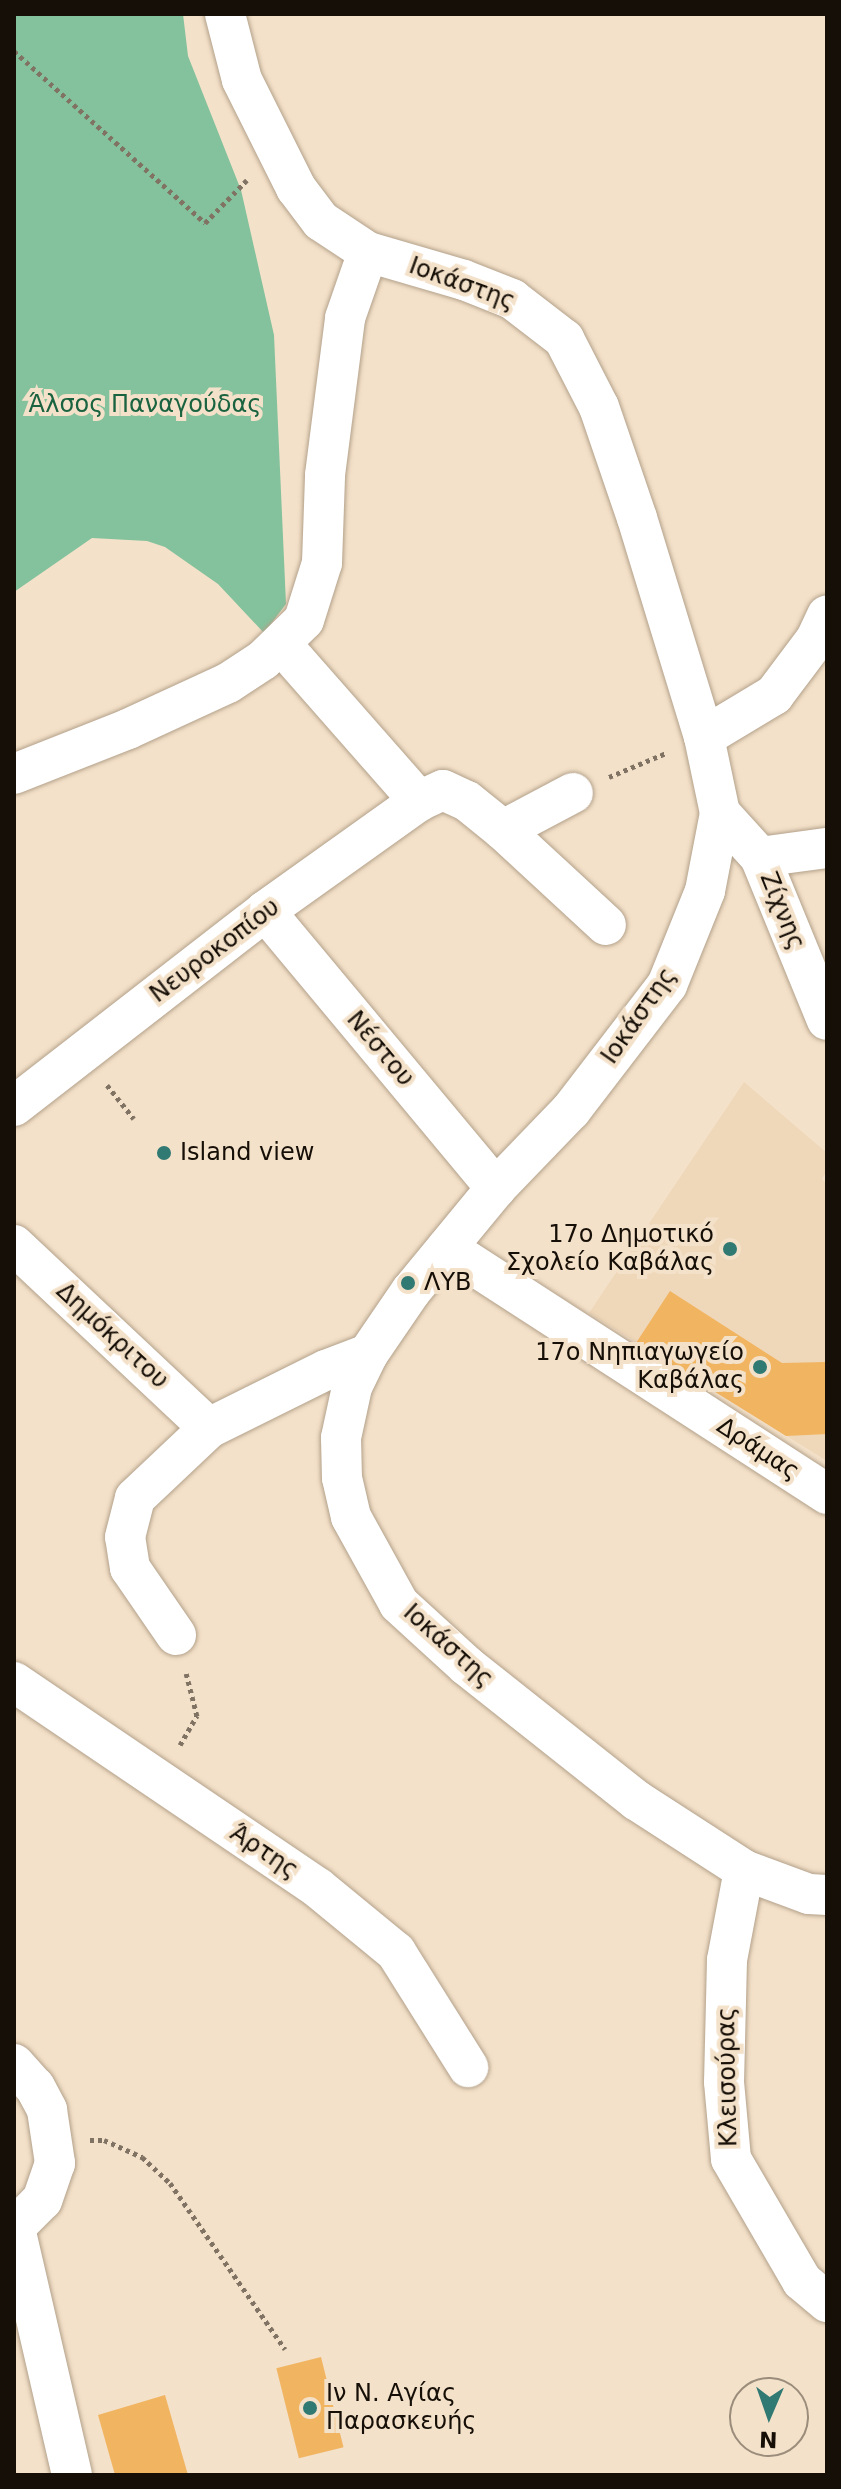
<!DOCTYPE html>
<html>
<head>
<meta charset="utf-8">
<style>
	body { margin:0 }
	#map { position:relative; width:841px; height:2489px; overflow:hidden; background:#f4e1c9; font-family:"DejaVu Sans",sans-serif }
	div>[style] { position:absolute }
	.built>* { inset:0; background:#efd7b9 }
	.green>* { inset:0; background:#83c29c }
	.building>* { inset:0; background:#f1b460; transform-origin:0 0 }
	.path>* { height:5px; margin-top:-2.5px; transform-origin:0; background:repeating-linear-gradient(90deg,#807363 0 4px,transparent 0 8px) }
	.roads { filter:drop-shadow(0 0 2px #b3a18b) drop-shadow(0 0 2px #b3a18b) }
	.minor>* { height:40px; margin:-20px; padding:0 20px; transform-origin:20px; border-radius:20px; background:#fff }
	.dots>* { width:22px; height:22px; translate:-50% -50%; box-sizing:border-box; border:4px solid #f4e1c9; border-radius:50% }
	span { translate:-50% -50%; white-space:nowrap; text-align:center; line-height:1.15; -webkit-text-stroke:8px #f4e1c9; paint-order:stroke }
	.street-label { font-size:24px; color:#160f07 }
	.park-label { font-size:24px; color:#1a6340 }
	.poi-label { font-size:24px; color:#160f07 }
	.left { translate:0 -50%; text-align:left }
	.right { translate:-100% -50%; text-align:right }
	.frame { position:absolute; inset:0; border:16px solid #160f07; pointer-events:none }
	.north { position:absolute; left:729px; top:2377px; width:80px; height:80px; box-sizing:border-box; background:#f4e1c9; border:2px solid #9b8d7b; border-radius:50%; rotate:182deg; font-size:22px; font-weight:700; line-height:32px; text-align:center; color:#160f07 }
	.north::after { content:''; display:block; margin:auto; width:28px; height:36px; background:#317973; clip-path:polygon(50% 0,100% 100%,50% 72%,0 100%) }
</style>
</head>
<body>
<div id="map">
	<div class="built">
		<i style="clip-path:polygon(744px 1082px,827px 1153px,827px 1170px,822px 1179px,827px 1185px,827px 1461px,589px 1313px)"></i>
	</div>
	<div class="green">
		<i style="clip-path:polygon(14px 14px,183px 14px,188px 56px,241px 190px,274px 335px,286px 604px,264px 633px,218px 584px,165px 547px,147px 541px,92px 538px,14px 592px)"></i>
	</div>
	<div class="building">
		<i style="clip-path:polygon(670px 1291px,782px 1363px,827px 1362px,827px 1434px,786px 1436px,636px 1343px)"></i>
		<i style="left:321px;top:2357px;width:93px;height:46px;rotate:76deg"></i>
		<i style="clip-path:polygon(165px 2395px,188px 2475px,115px 2475px,98px 2415px)"></i>
	</div>
	<div class="path">
		<i style="left:14px;top:51px;width:257px;rotate:42deg"></i>
		<i style="left:205px;top:223px;width:60px;rotate:-45.7deg"></i>
		<i style="left:609px;top:777px;width:62px;rotate:-22.8deg"></i>
		<i style="left:107px;top:1085px;width:43px;rotate:51.5deg"></i>
		<i style="left:180px;top:1745px;width:34px;rotate:-60deg"></i>
		<i style="left:197px;top:1716px;width:44px;rotate:-104.3deg"></i>
		<i style="left:90px;top:2140px;width:14px"></i>
		<i style="left:104px;top:2140px;width:42px;rotate:24.1deg"></i>
		<i style="left:142px;top:2157px;width:38px;rotate:43deg"></i>
		<i style="left:170px;top:2183px;width:202px;rotate:55.3deg"></i>
	</div>
	<div class="roads">
		<div class="minor">
			<i style="left:225px;top:14px;width:68px;rotate:75.6deg"></i>
			<i style="left:242px;top:80px;width:121px;rotate:63.4deg"></i>
			<i style="left:296px;top:188px;width:41px;rotate:52.9deg"></i>
			<i style="left:321px;top:221px;width:56px;rotate:33.4deg"></i>
			<i style="left:368px;top:252px;width:100px;rotate:16.3deg"></i>
			<i style="left:464px;top:280px;width:52px;rotate:21.6deg"></i>
			<i style="left:512px;top:299px;width:66px;rotate:37.6deg"></i>
			<i style="left:564px;top:339px;width:76px;rotate:62.8deg"></i>
			<i style="left:599px;top:407px;width:117px;rotate:71.1deg"></i>
			<i style="left:637px;top:518px;width:229px;rotate:73deg"></i>
			<i style="left:704px;top:737px;width:78px;rotate:78.1deg"></i>
			<i style="left:720px;top:813px;width:79px;rotate:100.9deg"></i>
			<i style="left:705px;top:891px;width:101px;rotate:112deg"></i>
			<i style="left:667px;top:985px;width:158px;rotate:127.5deg"></i>
			<i style="left:571px;top:1110px;width:108px;rotate:133.9deg"></i>
			<i style="left:496px;top:1188px;width:134px;rotate:129.5deg"></i>
			<i style="left:411px;top:1291px;width:76px;rotate:124.3deg"></i>
			<i style="left:368px;top:1354px;width:37px;rotate:116deg"></i>
			<i style="left:352px;top:1387px;width:52px;rotate:102.2deg"></i>
			<i style="left:341px;top:1438px;width:40px;rotate:88.6deg"></i>
			<i style="left:342px;top:1478px;width:40px;rotate:77deg"></i>
			<i style="left:351px;top:1517px;width:99px;rotate:61.1deg"></i>
			<i style="left:399px;top:1604px;width:92px;rotate:42.4deg"></i>
			<i style="left:467px;top:1666px;width:216px;rotate:38.4deg"></i>
			<i style="left:636px;top:1800px;width:129px;rotate:32.9deg"></i>
			<i style="left:744px;top:1870px;width:69px;rotate:20.3deg"></i>
			<i style="left:809px;top:1894px;width:18px;rotate:3deg"></i>
			<i style="left:282px;top:645px;width:208px;rotate:48.7deg"></i>
			<i style="left:704px;top:737px;width:82px;rotate:-31deg"></i>
			<i style="left:774px;top:695px;width:70px;rotate:-53.1deg"></i>
			<i style="left:816px;top:639px;width:26px;rotate:-65deg"></i>
			<i style="left:14px;top:774px;width:123px;rotate:-21.5deg"></i>
			<i style="left:128px;top:729px;width:110px;rotate:-24.7deg"></i>
			<i style="left:228px;top:683px;width:42px;rotate:-33.3deg"></i>
			<i style="left:263px;top:660px;width:57px;rotate:-44.3deg"></i>
			<i style="left:304px;top:620px;width:60px;rotate:-72.5deg"></i>
			<i style="left:322px;top:563px;width:88px;rotate:-88deg"></i>
			<i style="left:325px;top:475px;width:158px;rotate:-82.7deg"></i>
			<i style="left:345px;top:318px;width:70px;rotate:-70.8deg"></i>
			<i style="left:720px;top:813px;width:59px;rotate:47.7deg"></i>
			<i style="left:760px;top:857px;width:176px;rotate:67.7deg"></i>
			<i style="left:503px;top:830px;width:79px;rotate:-27.9deg"></i>
			<i style="left:760px;top:857px;width:68px;rotate:-7.7deg"></i>
			<i style="left:265px;top:911px;width:361px;rotate:50.2deg"></i>
			<i style="left:14px;top:1106px;width:318px;rotate:-37.8deg"></i>
			<i style="left:265px;top:911px;width:189px;rotate:-35.5deg"></i>
			<i style="left:419px;top:801px;width:26px;rotate:-25deg"></i>
			<i style="left:443px;top:790px;width:26px;rotate:25deg"></i>
			<i style="left:467px;top:801px;width:46px;rotate:38.9deg"></i>
			<i style="left:503px;top:830px;width:140px;rotate:42.7deg"></i>
			<i style="left:14px;top:1245px;width:267px;rotate:43.2deg"></i>
			<i style="left:209px;top:1428px;width:131px;rotate:-26.4deg"></i>
			<i style="left:326px;top:1370px;width:45px;rotate:-20.9deg"></i>
			<i style="left:447px;top:1248px;width:453px;rotate:32.9deg"></i>
			<i style="left:176px;top:1635px;width:81px;rotate:-124.5deg"></i>
			<i style="left:130px;top:1568px;width:31px;rotate:-99deg"></i>
			<i style="left:125px;top:1537px;width:40px;rotate:-75.6deg"></i>
			<i style="left:135px;top:1498px;width:102px;rotate:-43.4deg"></i>
			<i style="left:14px;top:1682px;width:367px;rotate:34.1deg"></i>
			<i style="left:318px;top:1888px;width:101px;rotate:39.4deg"></i>
			<i style="left:396px;top:1952px;width:136px;rotate:57.9deg"></i>
			<i style="left:744px;top:1870px;width:92px;rotate:100.7deg"></i>
			<i style="left:727px;top:1960px;width:122px;rotate:91.4deg"></i>
			<i style="left:724px;top:2082px;width:77px;rotate:84.8deg"></i>
			<i style="left:731px;top:2159px;width:141px;rotate:59.8deg"></i>
			<i style="left:802px;top:2281px;width:33px;rotate:40deg"></i>
			<i style="left:14px;top:2064px;width:31px;rotate:48deg"></i>
			<i style="left:35px;top:2087px;width:26px;rotate:62deg"></i>
			<i style="left:47px;top:2110px;width:54px;rotate:81.4deg"></i>
			<i style="left:55px;top:2163px;width:39px;rotate:109deg"></i>
			<i style="left:42px;top:2200px;width:40px;rotate:135deg"></i>
			<i style="left:15px;top:2228px;width:253px;rotate:77deg"></i>
		</div>
	</div>
	<div class="dots">
		<i style="left:164px;top:1153px;background:#317973"></i>
		<i style="left:730px;top:1249px;background:#317973"></i>
		<i style="left:408px;top:1283px;background:#317973"></i>
		<i style="left:760px;top:1367px;background:#317973"></i>
		<i style="left:310px;top:2408px;background:#317973"></i>
	</div>
	<div class="street-label">
		<span style="left:462px;top:284px;rotate:20deg">Ιοκάστης</span>
		<span style="left:782px;top:911px;rotate:68deg">Ζίχνης</span>
		<span style="left:215px;top:951px;rotate:-37deg">Νευροκοπίου</span>
		<span style="left:639px;top:1016px;rotate:-55deg">Ιοκάστης</span>
		<span style="left:380px;top:1049px;rotate:50deg">Νέστου</span>
		<span style="left:112px;top:1336px;rotate:43deg">Δημόκριτου</span>
		<span style="left:758px;top:1449px;rotate:33deg">Δράμας</span>
		<span style="left:448px;top:1646px;rotate:42deg">Ιοκάστης</span>
		<span style="left:264px;top:1852px;rotate:34deg">Άρτης</span>
		<span style="left:728px;top:2077px;rotate:-91deg">Κλεισούρας</span>
	</div>
	<div class="park-label">
		<span style="left:145px;top:405px">Άλσος Παναγούδας</span>
	</div>
	<div class="poi-label">
		<span class="left" style="left:180px;top:1153px">Island view</span>
		<span class="right" style="left:714px;top:1249px">17ο Δημοτικό<br>Σχολείο Καβάλας</span>
		<span class="left" style="left:424px;top:1283px">ΛΥΒ</span>
		<span class="right" style="left:744px;top:1367px">17ο Νηπιαγωγείο<br>Καβάλας</span>
		<span class="left" style="left:326px;top:2408px">Ιν Ν. Αγίας<br>Παρασκευής</span>
	</div>
	<div class="frame"></div>
	<div class="north">N</div>
</div>
</body>
</html>
